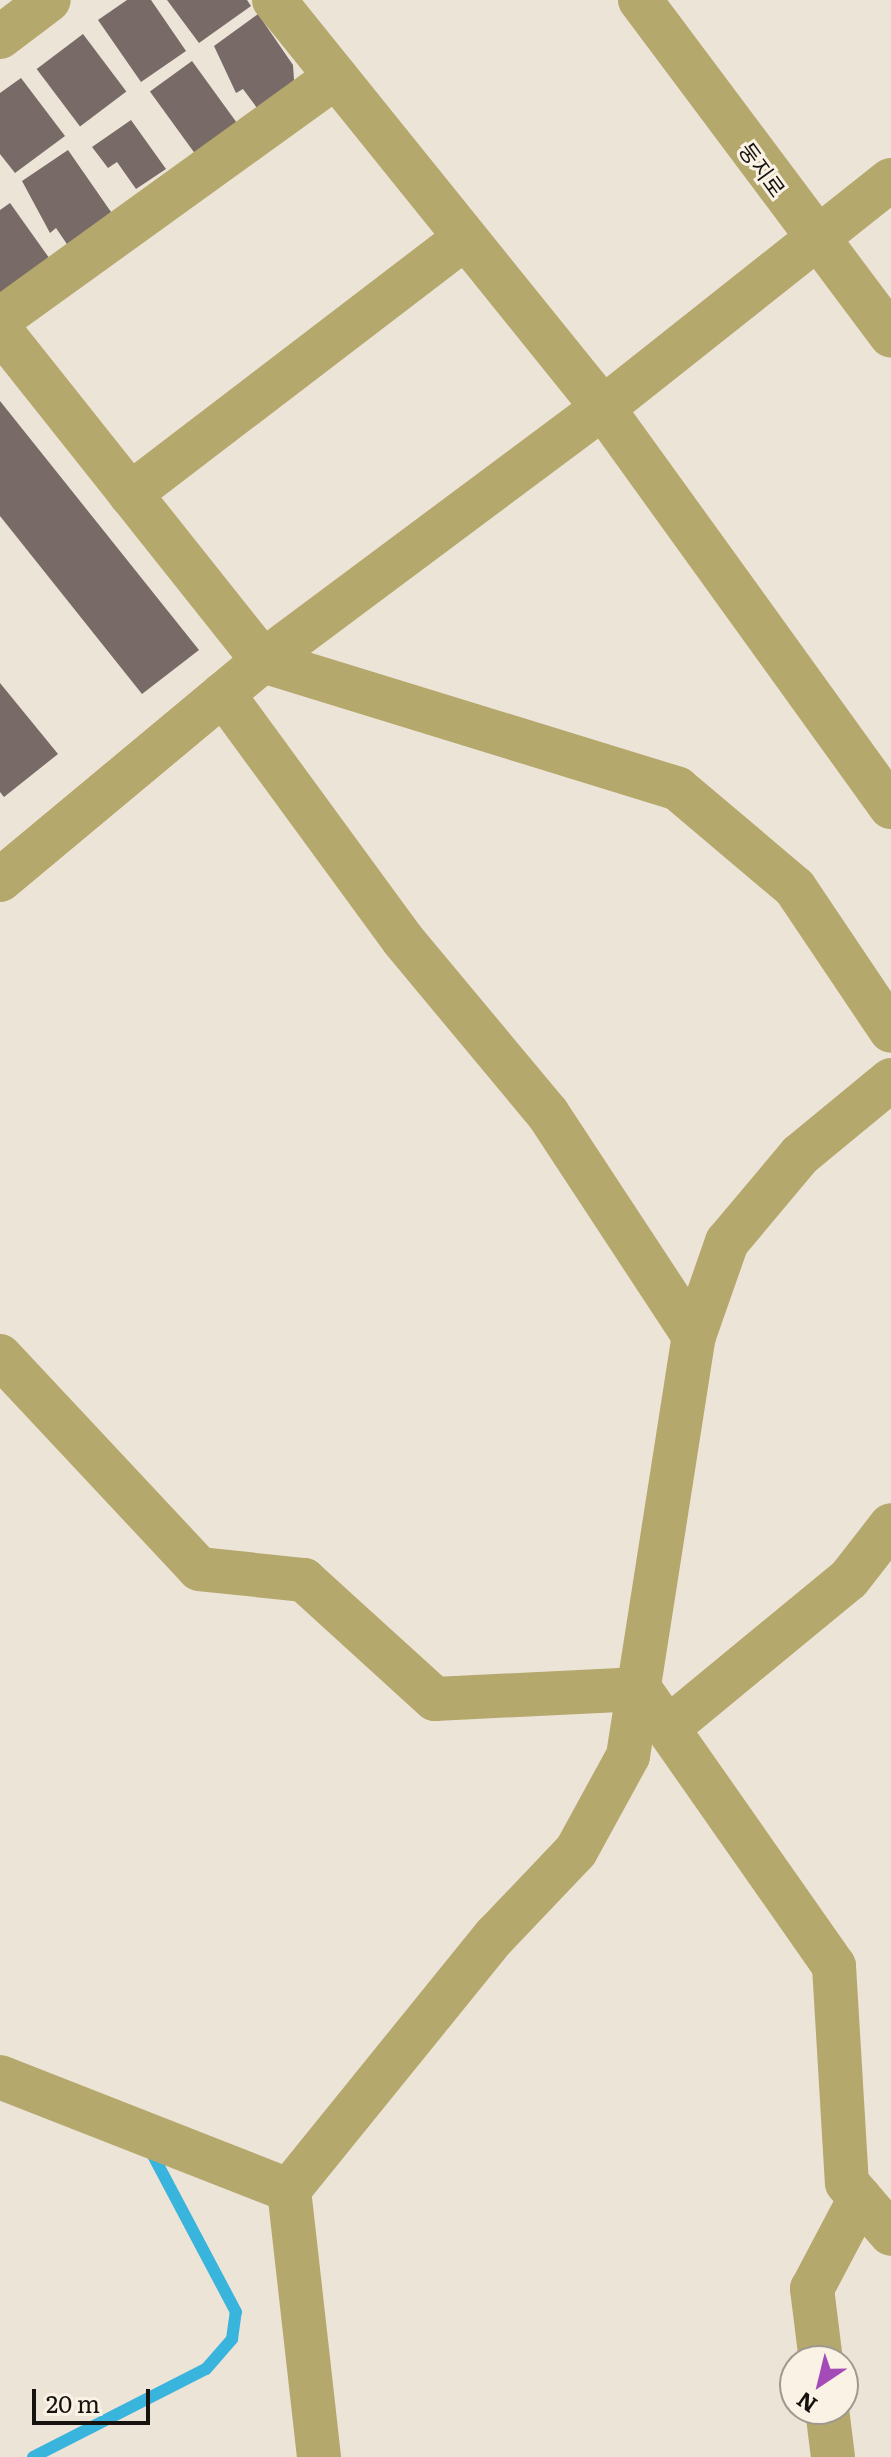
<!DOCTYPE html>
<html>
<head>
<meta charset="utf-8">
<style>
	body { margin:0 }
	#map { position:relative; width:891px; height:2457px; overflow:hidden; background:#ede4d8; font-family:Literata,"Noto Sans KR",serif }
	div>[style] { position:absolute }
	.stream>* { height:12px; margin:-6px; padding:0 6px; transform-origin:6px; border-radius:6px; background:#39b4dc }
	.building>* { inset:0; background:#786a67; transform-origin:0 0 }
	.minor>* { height:44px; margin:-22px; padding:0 22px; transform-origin:22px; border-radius:22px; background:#b5a86c }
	span { translate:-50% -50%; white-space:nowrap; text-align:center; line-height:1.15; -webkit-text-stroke:6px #faf2e5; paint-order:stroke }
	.street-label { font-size:22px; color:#16130f }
	.north { position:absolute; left:779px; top:2345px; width:80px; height:80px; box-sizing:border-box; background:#faf2e5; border:2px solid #9f998f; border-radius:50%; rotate:215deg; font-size:22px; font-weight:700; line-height:32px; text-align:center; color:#16130f }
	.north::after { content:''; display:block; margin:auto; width:28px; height:36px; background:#a44bb7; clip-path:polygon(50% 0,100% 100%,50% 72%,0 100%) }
	.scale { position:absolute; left:32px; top:2389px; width:118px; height:36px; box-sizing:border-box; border:4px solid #16130f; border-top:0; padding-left:10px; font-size:24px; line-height:28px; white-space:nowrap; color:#16130f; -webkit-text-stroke:6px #faf2e5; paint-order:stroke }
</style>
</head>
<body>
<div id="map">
	<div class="stream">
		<i style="left:33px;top:2457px;width:194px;rotate:-27deg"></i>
		<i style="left:206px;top:2369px;width:40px;rotate:-49deg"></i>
		<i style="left:232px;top:2339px;width:27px;rotate:-82deg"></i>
		<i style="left:236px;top:2312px;width:178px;rotate:-117.9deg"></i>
	</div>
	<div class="building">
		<i style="clip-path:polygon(127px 0,151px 0,186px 51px,141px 82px,98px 20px)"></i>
		<i style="clip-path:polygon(167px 0,247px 0,251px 6px,199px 43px)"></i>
		<i style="clip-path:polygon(258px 14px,293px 65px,294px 80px,260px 112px,243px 89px,236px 93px,214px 46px)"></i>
		<i style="left:83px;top:34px;width:72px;height:58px;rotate:53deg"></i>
		<i style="left:192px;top:61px;width:79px;height:52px;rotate:54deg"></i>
		<i style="clip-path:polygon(21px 78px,65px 136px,15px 173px,0 154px,0 93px)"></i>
		<i style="clip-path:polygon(131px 120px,166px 169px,136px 189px,117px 162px,108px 168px,92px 147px)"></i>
		<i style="clip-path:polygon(68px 150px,118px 222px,73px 253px,56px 228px,50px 233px,22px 181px)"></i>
		<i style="clip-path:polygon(10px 203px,57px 269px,0 295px,0 210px)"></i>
		<i style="clip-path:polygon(0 401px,199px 650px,142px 694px,0 516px)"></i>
		<i style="clip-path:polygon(0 683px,58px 754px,4px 797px,0 792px)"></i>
	</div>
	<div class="minor">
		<i style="left:274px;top:0;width:524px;rotate:51.12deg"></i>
		<i style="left:603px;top:408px;width:492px;rotate:54.2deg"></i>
		<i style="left:640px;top:0;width:419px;rotate:53.2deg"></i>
		<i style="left:0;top:37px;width:61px;rotate:-37.1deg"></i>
		<i style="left:0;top:319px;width:414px;rotate:-35.8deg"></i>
		<i style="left:0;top:330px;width:423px;rotate:51.5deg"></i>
		<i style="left:263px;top:661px;width:434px;rotate:17.1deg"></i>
		<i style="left:678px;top:789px;width:153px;rotate:40.2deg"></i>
		<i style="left:795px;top:888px;width:172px;rotate:56.1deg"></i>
		<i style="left:130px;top:494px;width:422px;rotate:-37.4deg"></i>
		<i style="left:223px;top:694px;width:305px;rotate:53.8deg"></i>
		<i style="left:403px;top:940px;width:226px;rotate:50.2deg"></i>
		<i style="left:548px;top:1114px;width:266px;rotate:56.7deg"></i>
		<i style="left:0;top:880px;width:342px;rotate:-39.8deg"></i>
		<i style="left:263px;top:661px;width:424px;rotate:-36.7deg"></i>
		<i style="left:603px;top:408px;width:367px;rotate:-38.4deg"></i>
		<i style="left:0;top:1356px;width:291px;rotate:46.9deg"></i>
		<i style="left:199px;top:1569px;width:106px;rotate:6deg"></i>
		<i style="left:304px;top:1580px;width:177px;rotate:42.3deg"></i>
		<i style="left:435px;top:1699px;width:205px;rotate:-2.8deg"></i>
		<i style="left:640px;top:1689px;width:338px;rotate:55deg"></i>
		<i style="left:834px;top:1966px;width:217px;rotate:86.6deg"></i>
		<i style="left:847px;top:2183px;width:67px;rotate:49.2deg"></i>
		<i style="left:668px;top:1728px;width:234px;rotate:-39.5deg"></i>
		<i style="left:849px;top:1579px;width:68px;rotate:-52.1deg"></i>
		<i style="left:0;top:2077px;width:310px;rotate:21.4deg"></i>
		<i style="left:821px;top:2361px;width:73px;rotate:-97.1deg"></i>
		<i style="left:812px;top:2289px;width:103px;rotate:-62.2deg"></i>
		<i style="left:827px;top:2409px;width:48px;rotate:82.9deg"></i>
		<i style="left:319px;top:2457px;width:269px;rotate:-96.4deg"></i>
		<i style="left:289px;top:2190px;width:327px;rotate:-51deg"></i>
		<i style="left:495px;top:1936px;width:117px;rotate:-46.4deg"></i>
		<i style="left:576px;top:1851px;width:108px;rotate:-61.3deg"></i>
		<i style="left:628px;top:1756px;width:425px;rotate:-81.1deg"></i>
		<i style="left:694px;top:1336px;width:100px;rotate:-70.7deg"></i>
		<i style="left:727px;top:1242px;width:114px;rotate:-50deg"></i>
		<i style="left:800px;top:1155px;width:118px;rotate:-39.5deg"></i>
	</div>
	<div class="street-label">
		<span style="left:763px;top:169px;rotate:54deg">둥지로</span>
	</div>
	<div class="north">N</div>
	<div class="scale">20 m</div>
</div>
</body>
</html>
